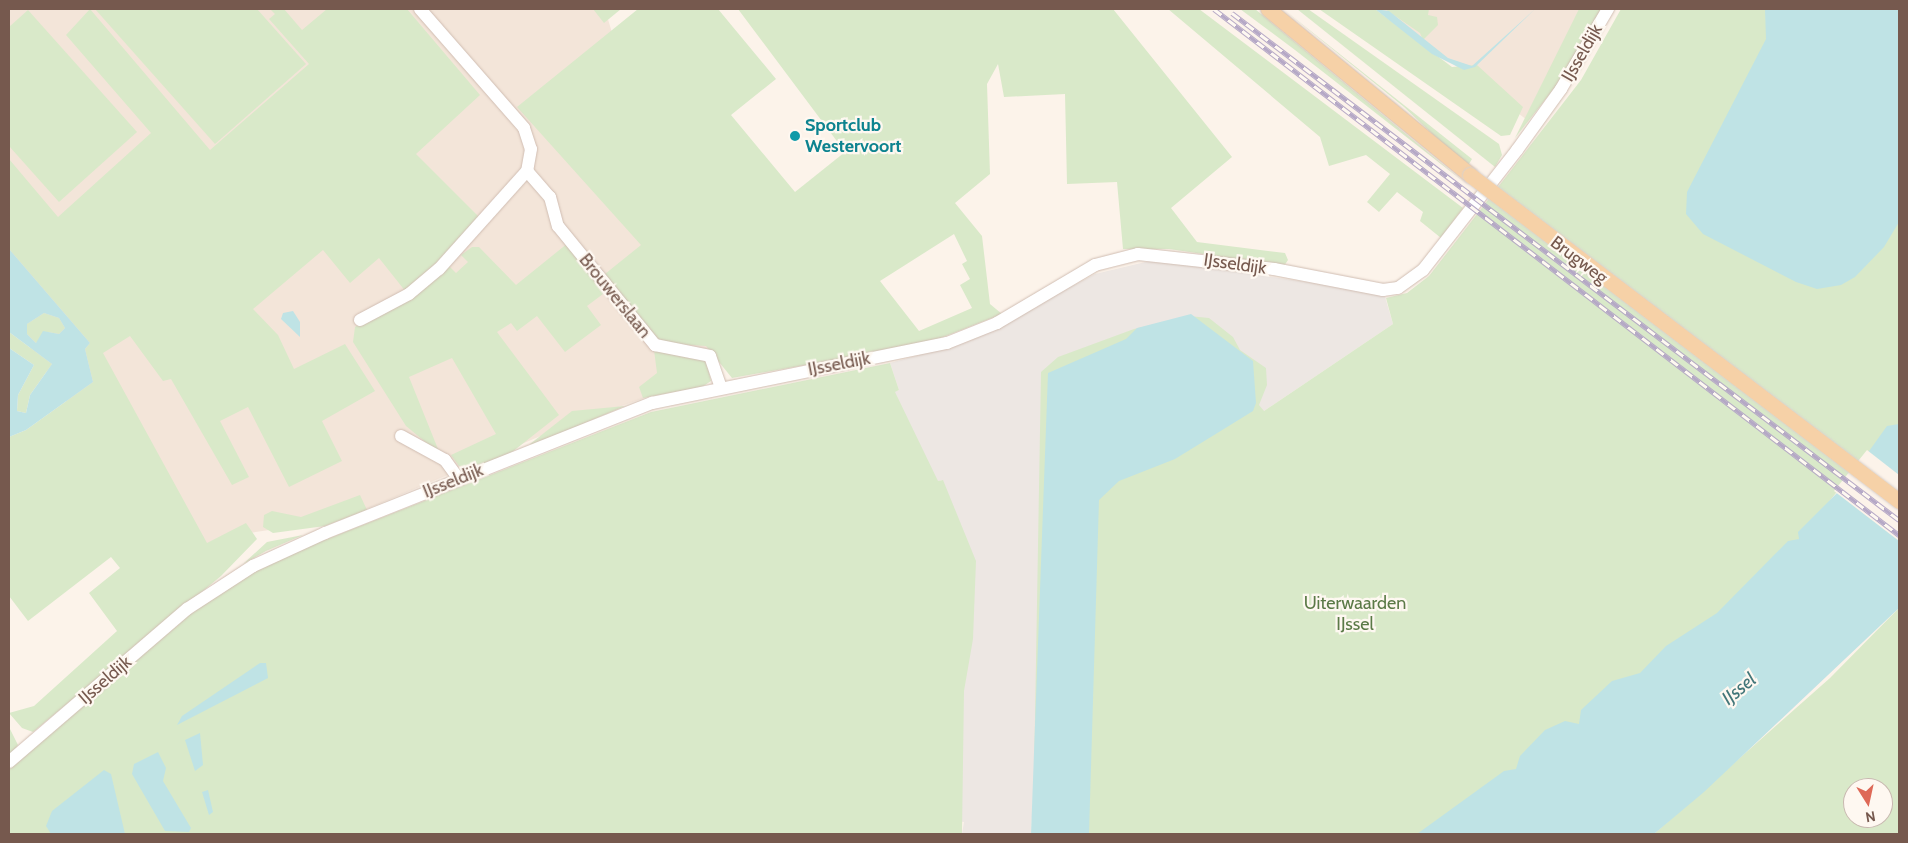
<!DOCTYPE html>
<html>
<head>
<meta charset="utf-8">
<style>
	body { margin:0 }
	#map { position:relative; width:1908px; height:843px; overflow:hidden; background:#fcf3ea; font-family:Cabin,sans-serif }
	div>[style] { position:absolute }
	.residential>* { inset:0; background:#f3e5d9 }
	.industrial>* { inset:0; background:#ede7e3 }
	.green>* { inset:0; background:#d9e9c9 }
	.water>* { inset:0; background:#bfe3e5 }
	.pier>* { inset:0; background:#fcf3ea }
	.roads { filter:drop-shadow(0 0 1px #d0bdb2) drop-shadow(0 0 1px #d0bdb2) }
	.minor>* { height:12px; margin:-6px; padding:0 6px; transform-origin:6px; border-radius:6px; background:#fff }
	.major>* { height:15px; margin:-7.5px; padding:0 7.5px; transform-origin:7.5px; border-radius:7.5px; background:#f6d1a7 }
	.rail>* { height:5px; margin-top:-2.5px; transform-origin:0; background:repeating-linear-gradient(90deg,#fef8f1 0 9px,#b5a8c6 0 18px); box-sizing:border-box; border-block:1px solid #b5a8c6 }
	.bridges { filter:drop-shadow(0 0 1px #d9d1cd) drop-shadow(0 0 1px #d9d1cd) }
	.major-bridge>* { height:15px; margin:-7.5px; padding:0 7.5px; transform-origin:7.5px; border-radius:7.5px; background:#f6d1a7 }
	.dots>* { width:14px; height:14px; translate:-50% -50%; box-sizing:border-box; border:2px solid #fef8f1; border-radius:50% }
	span { translate:-50% -50%; white-space:nowrap; text-align:center; line-height:1.15; -webkit-text-stroke:4.5px #fef8f1; paint-order:stroke }
	.street-label { font-size:18px; color:#76594e }
	.culture-label { font-size:18px; color:#0d838f; font-weight:700 }
	.left { translate:0 -50%; text-align:left }
	.park-label { font-size:18px; color:#5b7a47 }
	.water-label { font-size:19px; color:#427679; font-style:italic }
	.frame { position:absolute; inset:0; border:10px solid #76594e; pointer-events:none }
	.north { position:absolute; left:1843px; top:778px; width:50px; height:50px; box-sizing:border-box; background:#fef8f1; border:1px solid #c8b8b0; border-radius:50%; rotate:170deg; font-size:14px; font-weight:700; line-height:20px; text-align:center; color:#76594e }
	.north::after { content:''; display:block; margin:auto; width:18px; height:22px; background:#de6957; clip-path:polygon(50% 0,100% 100%,50% 72%,0 100%) }
</style>
</head>
<body>
<div id="map">
	<div class="residential">
		<i style="clip-path:polygon(9px 9px,616px 9px,607px 16px,613px 36px,728px 344px,681px 385px,562px 427px,343px 519px,243px 534px,178px 563px,9px 317px)"></i>
		<i style="clip-path:polygon(1381px 9px,1584px 9px,1527px 120px)"></i>
	</div>
	<div class="industrial">
		<i style="clip-path:polygon(1154px 260px,1384px 293px,1393px 324px,1261px 413px,1036px 746px,1031px 834px,962px 834px,964px 822px,937px 819px,942px 480px,926px 486px,884px 396px,899px 390px,890px 363px,969px 341px,1095px 274px)"></i>
	</div>
	<div class="green">
		<i style="clip-path:polygon(90px 9px,210px 150px,309px 64px,269px 19px,275px 14px,270px 9px,284px 9px,302px 30px,327px 9px,407px 9px,480px 95px,416px 154px,482px 220px,406px 292px,379px 258px,350px 283px,323px 250px,253px 309px,278px 335px,294px 369px,345px 344px,375px 391px,322px 421px,342px 461px,289px 487px,248px 407px,220px 421px,249px 477px,232px 485px,171px 379px,163px 381px,130px 336px,103px 353px,207px 543px,246px 523px,257px 539px,221px 576px,33px 732px,22px 728px,9px 713px,34px 706px,117px 631px,89px 593px,120px 568px,111px 557px,28px 621px,9px 596px,9px 437px,26px 430px,93px 382px,85px 349px,90px 343px,9px 249px,9px 159px,58px 217px,151px 133px,66px 35px)"></i>
		<i style="clip-path:polygon(95px 9px,257px 9px,306px 64px,215px 144px)"></i>
		<i style="clip-path:polygon(593px 9px,621px 9px,604px 23px)"></i>
		<i style="clip-path:polygon(evenodd,638px 9px,718px 9px,776px 79px,731px 115px,795px 192px,845px 152px,738px 9px,1113px 9px,1232px 157px,1171px 208px,1197px 242px,1285px 253px,1288px 260px,1284px 266px,1169px 249px,1123px 249px,1117px 182px,1067px 184px,1065px 94px,1004px 97px,998px 64px,987px 84px,990px 174px,955px 203px,982px 236px,990px 304px,1002px 314px,928px 343px,732px 378px,706px 346px,660px 343px,605px 274px,641px 245px,517px 107px,638px 9px,954px 234px,967px 261px,962px 264px,970px 279px,960px 285px,972px 308px,919px 331px,880px 281px,954px 234px)"></i>
		<i style="clip-path:polygon(1168px 9px,1199px 9px,1463px 208px,1441px 238px,1420px 221px,1423px 212px,1397px 192px,1379px 212px,1367px 202px,1390px 174px,1366px 155px,1329px 166px,1320px 137px)"></i>
		<i style="clip-path:polygon(1240px 9px,1255px 9px,1464px 182px,1295px 50px)"></i>
		<i style="clip-path:polygon(1283px 9px,1472px 159px,1469px 164px,1462px 162px,1404px 107px)"></i>
		<i style="clip-path:polygon(1297px 9px,1308px 9px,1499px 144px,1502px 155px,1495px 167px)"></i>
		<i style="clip-path:polygon(1319px 9px,1375px 9px,1452px 67px,1477px 65px,1523px 107px,1510px 135px,1501px 136px)"></i>
		<i style="clip-path:polygon(1385px 9px,1429px 9px,1428px 15px,1437px 17px,1438px 25px,1423px 40px,1420px 33px)"></i>
		<i style="clip-path:polygon(1579px 9px,1604px 9px,1564px 76px,1515px 138px)"></i>
		<i style="clip-path:polygon(1621px 9px,1899px 9px,1899px 426px,1873px 447px,1799px 539px,1721px 614px,1649px 668px,1588px 726px,1429px 834px,1033px 834px,1041px 372px,1058px 357px,1134px 329px,1189px 316px,1209px 318px,1233px 337px,1240px 350px,1266px 368px,1267px 385px,1259px 405px,1264px 411px,1393px 324px,1386px 298px,1407px 293px,1429px 276px,1581px 80px)"></i>
		<i style="clip-path:polygon(28px 10px,137px 132px,59px 202px,9px 146px,9px 27px)"></i>
		<i style="clip-path:polygon(568px 243px,607px 291px,587px 306px,601px 325px,565px 352px,537px 316px,517px 331px,511px 323px,497px 332px,559px 415px,507px 456px,488px 464px,459px 466px,451px 455px,496px 434px,452px 358px,409px 377px,440px 454px,406px 426px,353px 342px,355px 327px,447px 264px,456px 273px,468px 262px,461px 255px,472px 247px,479px 247px,516px 285px)"></i>
		<i style="clip-path:polygon(44px 313px,59px 318px,65px 328px,59px 334px,48px 332px,36px 343px,27px 334px,27px 324px)"></i>
		<i style="clip-path:polygon(9px 332px,52px 364px,30px 395px,26px 413px,17px 411px,18px 395px,34px 365px,9px 348px)"></i>
		<i style="clip-path:polygon(654px 350px,706px 360px,711px 381px,702px 387px,643px 398px,639px 387px,657px 373px)"></i>
		<i style="clip-path:polygon(890px 363px,899px 390px,895px 392px,938px 481px,943px 480px,976px 561px,973px 639px,964px 691px,962px 834px,9px 834px,9px 769px,189px 615px,271px 561px,651px 412px)"></i>
		<i style="clip-path:polygon(625px 406px,531px 446px,530px 444px,572px 411px)"></i>
		<i style="clip-path:polygon(360px 495px,367px 510px,325px 526px,273px 533px,263px 527px,264px 515px,272px 511px,301px 517px)"></i>
		<i style="clip-path:polygon(303px 535px,266px 551px,243px 564px,267px 542px)"></i>
		<i style="clip-path:polygon(evenodd,1899px 608px,1899px 834px,1654px 834px,1830px 678px,1899px 608px,1853px 788px,1883px 788px,1883px 818px,1853px 818px,1853px 788px)"></i>
		<i style="clip-path:polygon(9px 727px,18px 745px,9px 758px)"></i>
	</div>
	<div class="water">
		<i style="clip-path:polygon(1375px 9px,1389px 11px,1448px 58px,1472px 66px,1535px 9px,1475px 67px,1464px 70px,1432px 54px)"></i>
		<i style="clip-path:polygon(1765px 9px,1899px 9px,1899px 222px,1884px 247px,1855px 277px,1841px 285px,1817px 289px,1796px 282px,1703px 234px,1686px 214px,1687px 192px,1766px 39px)"></i>
		<i style="clip-path:polygon(evenodd,9px 249px,90px 343px,85px 349px,93px 382px,26px 430px,9px 437px,9px 348px,34px 365px,18px 395px,17px 411px,26px 413px,30px 395px,52px 364px,9px 332px,9px 249px,44px 313px,59px 318px,65px 328px,59px 334px,43px 331px,36px 343px,27px 334px,27px 324px,44px 313px)"></i>
		<i style="clip-path:polygon(293px 311px,300px 322px,300px 337px,281px 319px,283px 313px)"></i>
		<i style="clip-path:polygon(1191px 314px,1253px 361px,1256px 403px,1253px 411px,1219px 432px,1175px 459px,1119px 481px,1099px 500px,1089px 834px,1031px 834px,1048px 373px,1126px 339px,1137px 328px)"></i>
		<i style="clip-path:polygon(1899px 424px,1899px 608px,1704px 792px,1654px 834px,1417px 834px,1504px 771px,1516px 769px,1520px 756px,1545px 730px,1565px 721px,1579px 724px,1581px 710px,1612px 681px,1640px 673px,1666px 646px,1717px 613px,1788px 541px,1799px 539px,1798px 532px,1844px 486px,1887px 426px)"></i>
		<i style="clip-path:polygon(260px 663px,266px 663px,268px 678px,177px 725px,182px 716px)"></i>
		<i style="clip-path:polygon(200px 733px,203px 765px,195px 771px,185px 740px)"></i>
		<i style="clip-path:polygon(158px 752px,166px 768px,163px 781px,191px 828px,189px 832px,165px 831px,132px 774px,134px 764px)"></i>
		<i style="clip-path:polygon(104px 770px,111px 774px,125px 834px,51px 834px,46px 826px,52px 811px)"></i>
		<i style="clip-path:polygon(208px 790px,213px 812px,209px 815px,202px 792px)"></i>
	</div>
	<div class="pier">
		<i style="clip-path:polygon(1867px 450px,1899px 475px,1899px 541px,1834px 491px)"></i>
	</div>
	<div class="roads">
		<div class="minor">
			<i style="left:420px;top:9px;width:158px;rotate:48.8deg"></i>
			<i style="left:524px;top:128px;width:22px;rotate:72deg"></i>
			<i style="left:531px;top:149px;width:22px;rotate:100deg"></i>
			<i style="left:527px;top:171px;width:35px;rotate:49deg"></i>
			<i style="left:550px;top:197px;width:30px;rotate:75deg"></i>
			<i style="left:558px;top:226px;width:154px;rotate:50.8deg"></i>
			<i style="left:655px;top:345px;width:56px;rotate:11.3deg"></i>
			<i style="left:710px;top:356px;width:34px;rotate:71deg"></i>
			<i style="left:360px;top:320px;width:55px;rotate:-28deg"></i>
			<i style="left:409px;top:294px;width:39px;rotate:-40deg"></i>
			<i style="left:439px;top:269px;width:132px;rotate:-48.1deg"></i>
			<i style="left:401px;top:436px;width:50px;rotate:28.6deg"></i>
			<i style="left:445px;top:460px;width:24px;rotate:54deg"></i>
			<i style="left:9px;top:762px;width:235px;rotate:-40.7deg"></i>
			<i style="left:187px;top:609px;width:79px;rotate:-33.1deg"></i>
			<i style="left:253px;top:566px;width:79px;rotate:-24.6deg"></i>
			<i style="left:325px;top:533px;width:352px;rotate:-21.7deg"></i>
			<i style="left:652px;top:403px;width:301px;rotate:-11.5deg"></i>
			<i style="left:947px;top:343px;width:54px;rotate:-21.8deg"></i>
			<i style="left:997px;top:323px;width:114px;rotate:-30.6deg"></i>
			<i style="left:1095px;top:265px;width:44px;rotate:-14.3deg"></i>
			<i style="left:1138px;top:254px;width:137px;rotate:6.3deg"></i>
			<i style="left:1274px;top:269px;width:111px;rotate:10.9deg"></i>
			<i style="left:1383px;top:290px;width:15px;rotate:-8deg"></i>
			<i style="left:1398px;top:288px;width:31px;rotate:-36deg"></i>
			<i style="left:1423px;top:270px;width:152px;rotate:-51.9deg"></i>
			<i style="left:1517px;top:150px;width:75px;rotate:-54.2deg"></i>
			<i style="left:1561px;top:89px;width:93px;rotate:-59.6deg"></i>
		</div>
		<div class="major">
			<i style="left:1268px;top:9px;width:261px;rotate:39.4deg"></i>
		</div>
	</div>
	<div class="rail">
		<i style="left:1214px;top:9px;width:864px;rotate:37.52deg"></i>
		<i style="left:1232px;top:13px;width:838px;rotate:37.24deg"></i>
	</div>
	<div class="bridges">
		<div class="major-bridge">
			<i style="left:1470px;top:175px;width:539px;rotate:37.23deg"></i>
		</div>
	</div>
	<div class="dots">
		<i style="left:795px;top:136px;background:#0f9aa8"></i>
	</div>
	<div class="street-label">
		<span style="left:1582px;top:53px;rotate:-60deg">IJsseldijk</span>
		<span style="left:1579px;top:260px;rotate:37deg">Brugweg</span>
		<span style="left:1235px;top:264px;rotate:8deg">IJsseldijk</span>
		<span style="left:615px;top:296px;rotate:51deg">Brouwerslaan</span>
		<span style="left:839px;top:364px;rotate:-11deg">IJsseldijk</span>
		<span style="left:453px;top:481px;rotate:-22deg">IJsseldijk</span>
		<span style="left:105px;top:680px;rotate:-41deg">IJsseldijk</span>
	</div>
	<div class="culture-label">
		<span class="left" style="left:805px;top:136px">Sportclub<br>Westervoort</span>
	</div>
	<div class="park-label">
		<span style="left:1355px;top:614px">Uiterwaarden<br>IJssel</span>
	</div>
	<div class="water-label">
		<span style="left:1739px;top:689px;rotate:-40deg">IJssel</span>
	</div>
	<div class="frame"></div>
	<div class="north">N</div>
</div>
</body>
</html>
